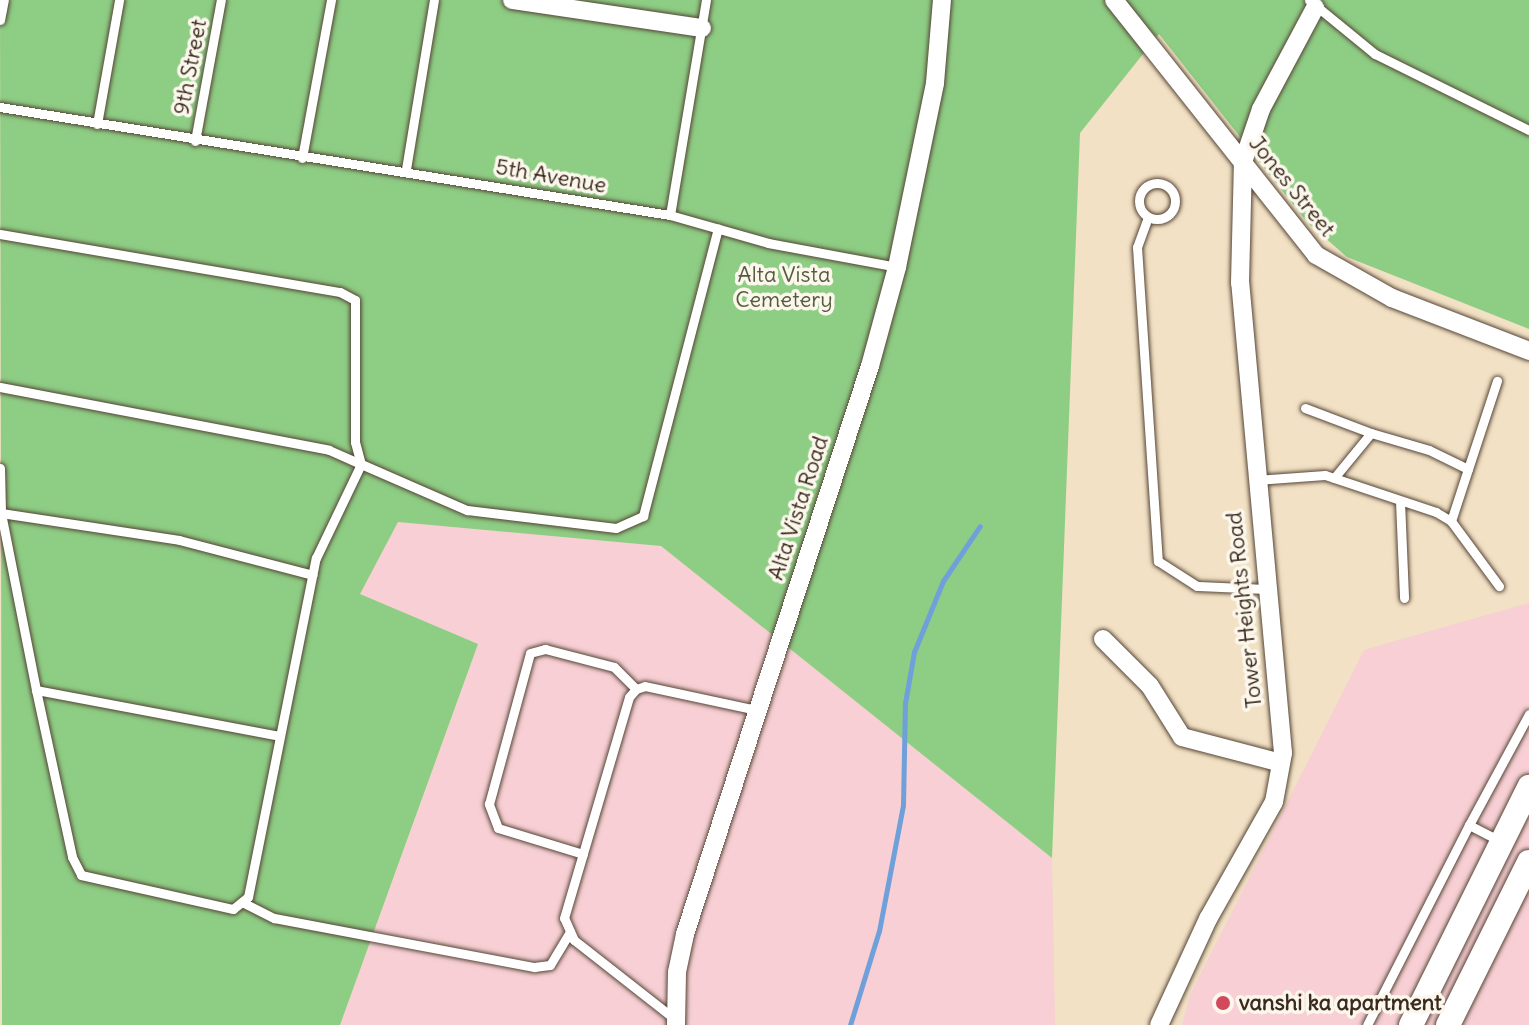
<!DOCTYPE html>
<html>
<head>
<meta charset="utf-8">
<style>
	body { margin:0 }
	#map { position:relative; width:1529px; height:1025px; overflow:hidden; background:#f2e1c4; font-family:Delius,sans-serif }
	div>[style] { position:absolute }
	.built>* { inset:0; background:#f7cfd4 }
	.green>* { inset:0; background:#8ecd84 }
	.stream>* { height:5px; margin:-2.5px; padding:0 2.5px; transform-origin:2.5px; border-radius:2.5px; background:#70a0da }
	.roads { filter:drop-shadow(0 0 2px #564537) drop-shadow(0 0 2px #564537) }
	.service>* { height:9px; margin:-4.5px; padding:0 4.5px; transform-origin:4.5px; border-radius:4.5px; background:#fff }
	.service>.ring { margin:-4.5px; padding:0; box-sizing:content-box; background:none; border:9px solid #fff; border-radius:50% }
	.minor>* { height:18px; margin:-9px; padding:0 9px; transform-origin:9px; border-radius:9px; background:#fff }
	.secondary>* { height:24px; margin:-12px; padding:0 12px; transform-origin:12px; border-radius:12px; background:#fff }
	.dots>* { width:22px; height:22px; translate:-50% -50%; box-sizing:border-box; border:4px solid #fbf7ec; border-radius:50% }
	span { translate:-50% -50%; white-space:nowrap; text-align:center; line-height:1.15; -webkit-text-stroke:7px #fbf7ec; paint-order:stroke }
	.street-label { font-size:22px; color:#3b2a1e }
	.park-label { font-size:22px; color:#545b3d }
	.poi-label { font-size:22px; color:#3b2a1e; font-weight:700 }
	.left { translate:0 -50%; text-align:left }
</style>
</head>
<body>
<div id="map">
	<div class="built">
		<i style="clip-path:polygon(398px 522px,661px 546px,1052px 858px,1055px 1025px,340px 1025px,478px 644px,359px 594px)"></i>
		<i style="clip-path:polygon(1529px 603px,1529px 1025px,1182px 1025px,1190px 995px,1364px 650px)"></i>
	</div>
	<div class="green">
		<i style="clip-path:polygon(0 0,1529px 0,1529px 329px,1347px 257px,1307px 222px,1159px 34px,1080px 133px,1052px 858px,661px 546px,398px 522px,360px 594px,478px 644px,340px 1025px,2px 1025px)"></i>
	</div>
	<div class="stream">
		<i style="left:850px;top:1025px;width:98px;rotate:-72.9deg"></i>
		<i style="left:879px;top:931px;width:128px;rotate:-79.2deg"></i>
		<i style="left:903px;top:805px;width:102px;rotate:-88.9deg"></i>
		<i style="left:905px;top:703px;width:52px;rotate:-80deg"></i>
		<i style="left:914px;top:652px;width:77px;rotate:-67.8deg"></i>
		<i style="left:943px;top:581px;width:66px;rotate:-56.1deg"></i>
	</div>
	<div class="roads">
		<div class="service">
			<i style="left:1309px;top:0;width:85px;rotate:39.3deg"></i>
			<i style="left:1375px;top:54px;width:172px;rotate:26.3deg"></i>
			<i style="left:0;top:20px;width:20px;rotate:-79deg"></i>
			<i style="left:0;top:107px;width:679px;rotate:9.16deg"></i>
			<i style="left:670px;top:215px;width:102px;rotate:15.9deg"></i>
			<i style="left:768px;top:243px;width:131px;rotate:10.5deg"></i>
			<i style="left:97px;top:124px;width:126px;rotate:-79.9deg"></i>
			<i style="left:195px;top:141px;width:143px;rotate:-79.6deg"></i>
			<i style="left:302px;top:158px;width:161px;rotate:-79.6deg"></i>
			<i style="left:406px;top:169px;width:171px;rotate:-80.6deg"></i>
			<i class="ring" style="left:1139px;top:183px;width:27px;height:27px"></i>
			<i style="left:670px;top:215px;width:218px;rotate:-80.5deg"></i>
			<i style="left:1148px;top:217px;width:32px;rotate:110deg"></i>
			<i style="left:1137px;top:247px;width:315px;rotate:86.2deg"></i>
			<i style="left:1158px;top:561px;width:46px;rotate:32.7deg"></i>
			<i style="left:1197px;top:586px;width:70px;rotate:2.5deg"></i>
			<i style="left:0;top:234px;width:345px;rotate:9.7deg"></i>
			<i style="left:340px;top:292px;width:17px;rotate:28deg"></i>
			<i style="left:355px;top:300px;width:142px;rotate:90deg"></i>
			<i style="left:355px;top:442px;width:23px;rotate:75deg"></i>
			<i style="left:0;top:387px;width:335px;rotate:10.8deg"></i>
			<i style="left:329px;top:450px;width:35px;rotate:24deg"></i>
			<i style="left:1305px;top:408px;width:71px;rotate:20.7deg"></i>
			<i style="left:0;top:468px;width:45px;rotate:88.7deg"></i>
			<i style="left:1px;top:513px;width:180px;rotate:78.8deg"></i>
			<i style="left:36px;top:690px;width:171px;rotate:77.8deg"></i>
			<i style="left:72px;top:857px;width:20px;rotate:63deg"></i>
			<i style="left:81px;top:875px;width:156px;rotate:12.6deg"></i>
			<i style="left:233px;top:909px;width:19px;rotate:-39deg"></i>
			<i style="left:248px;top:897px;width:346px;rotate:-78.7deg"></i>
			<i style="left:316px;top:558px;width:104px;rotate:-64.4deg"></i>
			<i style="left:361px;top:464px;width:116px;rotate:23.5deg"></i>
			<i style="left:467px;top:510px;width:150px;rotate:6.9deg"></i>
			<i style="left:616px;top:528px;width:30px;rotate:-24deg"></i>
			<i style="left:643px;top:516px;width:297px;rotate:-75.4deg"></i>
			<i style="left:1468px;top:469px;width:93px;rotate:-71.8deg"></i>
			<i style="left:1334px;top:478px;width:58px;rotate:-50.6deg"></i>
			<i style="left:1371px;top:433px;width:60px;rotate:16.3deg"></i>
			<i style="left:1429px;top:450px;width:43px;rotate:26deg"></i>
			<i style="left:1468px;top:469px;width:55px;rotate:108.1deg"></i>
			<i style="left:1256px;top:480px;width:69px;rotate:-4.1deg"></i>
			<i style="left:1325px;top:475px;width:117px;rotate:18.4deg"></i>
			<i style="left:1436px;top:512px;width:17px;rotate:31deg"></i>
			<i style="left:1451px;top:521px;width:81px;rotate:53.6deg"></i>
			<i style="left:1400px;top:501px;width:97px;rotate:87.6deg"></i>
			<i style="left:1px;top:513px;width:180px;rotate:8.6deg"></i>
			<i style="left:179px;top:540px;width:138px;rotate:14.6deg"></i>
			<i style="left:36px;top:690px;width:247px;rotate:10.7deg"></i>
			<i style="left:1469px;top:825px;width:126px;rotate:-61.6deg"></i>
			<i style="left:583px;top:854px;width:89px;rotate:-163deg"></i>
			<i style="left:498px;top:828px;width:26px;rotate:-111deg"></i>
			<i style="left:489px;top:804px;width:156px;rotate:-74.8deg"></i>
			<i style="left:530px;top:653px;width:16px;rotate:-15deg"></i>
			<i style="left:545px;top:649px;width:71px;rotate:14.6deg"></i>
			<i style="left:614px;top:667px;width:31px;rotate:45deg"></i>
			<i style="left:242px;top:902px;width:36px;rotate:27deg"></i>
			<i style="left:274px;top:918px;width:265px;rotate:10.7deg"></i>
			<i style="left:534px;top:967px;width:16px;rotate:-7deg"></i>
			<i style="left:550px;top:965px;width:39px;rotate:-59deg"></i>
			<i style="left:676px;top:1020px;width:130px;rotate:-141.9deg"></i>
			<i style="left:574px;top:940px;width:24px;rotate:-114deg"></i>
			<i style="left:564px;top:918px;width:230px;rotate:-73.6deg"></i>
			<i style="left:629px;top:697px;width:11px;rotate:-49deg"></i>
			<i style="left:636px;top:689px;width:9px;rotate:-18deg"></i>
			<i style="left:645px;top:686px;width:115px;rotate:12.1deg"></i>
			<i style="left:1367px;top:1025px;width:225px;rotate:-63deg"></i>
			<i style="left:1469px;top:825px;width:35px;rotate:27deg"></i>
		</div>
		<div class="minor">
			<i style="left:512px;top:0;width:192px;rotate:8.4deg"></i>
			<i style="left:1114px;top:0;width:325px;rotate:51.6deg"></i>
			<i style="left:1316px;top:255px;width:87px;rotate:29.5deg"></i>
			<i style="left:1392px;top:298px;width:147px;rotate:21.1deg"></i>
			<i style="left:1103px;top:639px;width:66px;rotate:45deg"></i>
			<i style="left:1150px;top:686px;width:60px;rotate:57.9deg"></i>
			<i style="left:1182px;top:737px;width:102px;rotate:14.7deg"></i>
			<i style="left:676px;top:1025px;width:53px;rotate:-88.9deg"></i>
			<i style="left:677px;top:972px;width:39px;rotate:-78deg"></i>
			<i style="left:685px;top:934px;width:597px;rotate:-71.96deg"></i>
			<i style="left:870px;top:366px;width:103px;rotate:-74.7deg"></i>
			<i style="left:897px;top:267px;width:188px;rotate:-78.3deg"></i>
			<i style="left:935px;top:83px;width:83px;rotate:-85.2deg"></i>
			<i style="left:1159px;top:1025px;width:117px;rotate:-65.2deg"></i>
			<i style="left:1208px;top:919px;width:134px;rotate:-60.6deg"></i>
			<i style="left:1274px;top:802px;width:50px;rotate:-79.6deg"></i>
			<i style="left:1283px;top:753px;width:472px;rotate:-95.2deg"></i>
			<i style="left:1240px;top:283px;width:121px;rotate:-88.6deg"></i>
			<i style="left:1243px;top:162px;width:56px;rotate:-71.2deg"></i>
			<i style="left:1261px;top:109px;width:115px;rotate:-61.9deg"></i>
		</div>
		<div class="secondary">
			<i style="left:1411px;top:1025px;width:266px;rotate:-63.6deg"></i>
			<i style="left:1448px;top:1025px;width:182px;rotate:-63.6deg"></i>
		</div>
	</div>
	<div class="dots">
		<i style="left:1223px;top:1003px;background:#d1495b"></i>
	</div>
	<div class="street-label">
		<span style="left:190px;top:67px;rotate:-79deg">9th Street</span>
		<span style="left:551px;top:176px;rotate:10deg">5th Avenue</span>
		<span style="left:1292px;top:186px;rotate:51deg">Jones Street</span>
		<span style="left:798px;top:508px;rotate:-72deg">Alta Vista Road</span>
		<span style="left:1244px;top:610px;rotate:-96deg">Tower Heights Road</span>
	</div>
	<div class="park-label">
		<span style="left:784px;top:287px">Alta Vista<br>Cemetery</span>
	</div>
	<div class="poi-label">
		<span class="left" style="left:1239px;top:1003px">vanshi ka apartment</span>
	</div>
</div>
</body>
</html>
